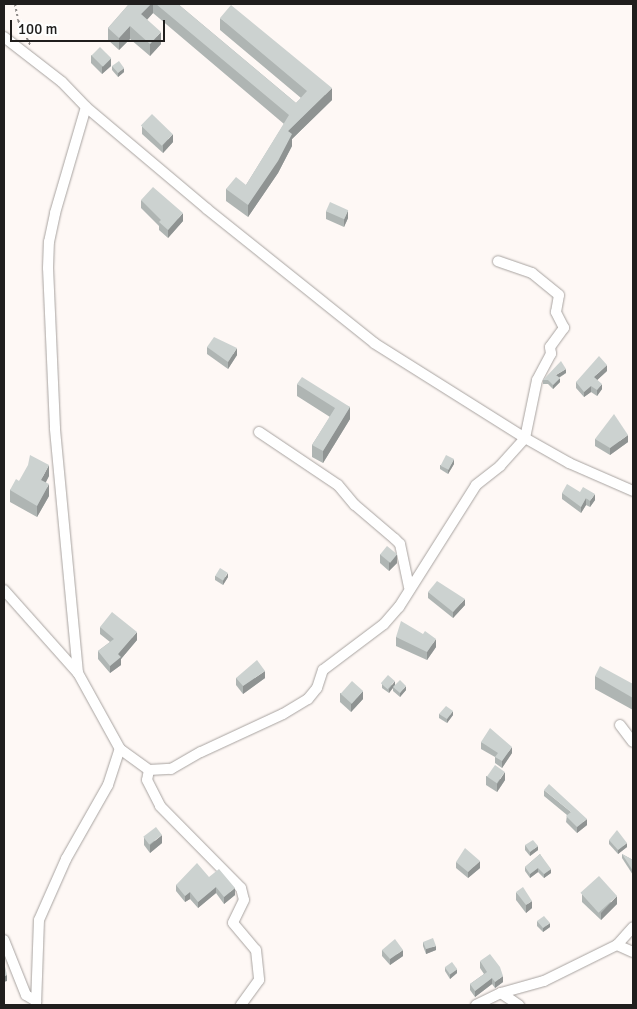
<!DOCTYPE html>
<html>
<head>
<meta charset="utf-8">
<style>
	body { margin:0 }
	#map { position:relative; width:637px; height:1009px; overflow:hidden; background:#fef8f5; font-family:Signika,sans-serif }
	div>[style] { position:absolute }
	.path>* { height:2px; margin-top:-1px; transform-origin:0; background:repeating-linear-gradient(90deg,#8e8a88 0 2.5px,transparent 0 5px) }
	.roads { filter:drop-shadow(0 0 1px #a8a3a0) drop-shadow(0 0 1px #a8a3a0) }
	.minor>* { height:10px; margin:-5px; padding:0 5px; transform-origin:5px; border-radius:5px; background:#fff }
	.wall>* { inset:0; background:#afb5b3 }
	.shaded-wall>* { inset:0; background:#8f9392 }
	.building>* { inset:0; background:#ccd2d0; transform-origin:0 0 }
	span { translate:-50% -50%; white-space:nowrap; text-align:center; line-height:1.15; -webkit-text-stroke:5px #fff; paint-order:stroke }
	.frame { position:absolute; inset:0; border:5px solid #201e1d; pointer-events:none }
	.scale { position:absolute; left:10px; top:20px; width:155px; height:22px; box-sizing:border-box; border:2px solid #201e1d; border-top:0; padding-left:6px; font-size:15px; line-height:18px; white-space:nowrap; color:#201e1d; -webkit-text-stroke:4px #fff; paint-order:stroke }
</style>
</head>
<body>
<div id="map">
	<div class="path">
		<i style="left:15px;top:4px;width:16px;rotate:79deg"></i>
		<i style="left:18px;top:20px;width:28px;rotate:64deg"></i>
	</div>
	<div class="roads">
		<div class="minor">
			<i style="left:4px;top:37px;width:73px;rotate:37.8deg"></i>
			<i style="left:62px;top:82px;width:35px;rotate:46deg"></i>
			<i style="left:86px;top:107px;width:158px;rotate:40.1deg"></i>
			<i style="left:207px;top:209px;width:214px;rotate:38.7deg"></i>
			<i style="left:374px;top:343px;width:178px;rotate:32.2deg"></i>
			<i style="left:525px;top:438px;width:51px;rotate:29.6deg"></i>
			<i style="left:569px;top:463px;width:70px;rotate:23.6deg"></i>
			<i style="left:259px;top:432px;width:95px;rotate:33.9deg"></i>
			<i style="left:338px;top:485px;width:26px;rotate:50deg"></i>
			<i style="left:355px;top:505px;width:52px;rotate:40.4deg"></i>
			<i style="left:395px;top:539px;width:7px;rotate:45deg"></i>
			<i style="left:400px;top:544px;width:44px;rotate:78.2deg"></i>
			<i style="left:4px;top:590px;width:111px;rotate:48.3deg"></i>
			<i style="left:620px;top:725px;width:21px;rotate:53deg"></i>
			<i style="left:120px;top:749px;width:36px;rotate:36deg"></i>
			<i style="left:149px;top:770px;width:22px;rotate:-3deg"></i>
			<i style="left:171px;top:769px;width:34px;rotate:-30deg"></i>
			<i style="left:201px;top:752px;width:90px;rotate:-24.9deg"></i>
			<i style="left:283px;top:714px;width:29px;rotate:-31deg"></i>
			<i style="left:308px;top:699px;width:14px;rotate:-51deg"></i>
			<i style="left:317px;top:688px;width:19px;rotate:-72deg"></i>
			<i style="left:323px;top:670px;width:76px;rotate:-37deg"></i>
			<i style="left:384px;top:624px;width:23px;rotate:-49deg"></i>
			<i style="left:399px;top:607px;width:144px;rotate:-57.7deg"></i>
			<i style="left:476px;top:485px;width:31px;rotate:-38deg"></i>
			<i style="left:500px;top:466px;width:38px;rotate:-48deg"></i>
			<i style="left:525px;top:438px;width:59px;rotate:-78.3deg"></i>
			<i style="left:537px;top:380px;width:30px;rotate:-62deg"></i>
			<i style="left:551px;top:354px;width:7px;rotate:-98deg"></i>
			<i style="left:550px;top:347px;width:24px;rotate:-54deg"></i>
			<i style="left:564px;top:328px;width:18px;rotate:-117deg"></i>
			<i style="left:556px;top:312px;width:17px;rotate:-80deg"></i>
			<i style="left:559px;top:295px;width:35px;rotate:-141deg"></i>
			<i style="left:532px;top:273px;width:36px;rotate:-161deg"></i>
			<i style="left:149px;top:770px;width:10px;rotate:101deg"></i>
			<i style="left:147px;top:780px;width:29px;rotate:63deg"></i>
			<i style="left:160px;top:806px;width:115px;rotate:45.4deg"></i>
			<i style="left:241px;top:888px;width:12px;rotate:76deg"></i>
			<i style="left:244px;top:900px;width:25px;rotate:116deg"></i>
			<i style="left:233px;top:923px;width:35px;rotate:50deg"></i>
			<i style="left:256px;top:950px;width:30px;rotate:84deg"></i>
			<i style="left:259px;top:980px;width:31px;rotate:126deg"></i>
			<i style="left:4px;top:940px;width:59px;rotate:68.2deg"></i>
			<i style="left:26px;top:995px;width:12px;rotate:31deg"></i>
			<i style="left:617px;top:945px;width:17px;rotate:24deg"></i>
			<i style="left:501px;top:993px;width:22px;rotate:34deg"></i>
			<i style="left:36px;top:1005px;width:85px;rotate:-88deg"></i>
			<i style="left:39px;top:920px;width:67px;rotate:-66.1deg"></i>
			<i style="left:66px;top:859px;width:85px;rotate:-60.4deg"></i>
			<i style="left:108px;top:785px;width:38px;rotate:-72deg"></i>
			<i style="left:120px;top:749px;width:87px;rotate:-118.9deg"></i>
			<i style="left:78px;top:673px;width:246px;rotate:-95.4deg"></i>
			<i style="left:55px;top:428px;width:160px;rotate:-92.5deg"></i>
			<i style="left:48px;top:268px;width:26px;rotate:-88deg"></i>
			<i style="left:49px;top:242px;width:30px;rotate:-78deg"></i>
			<i style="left:55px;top:213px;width:110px;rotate:-73.7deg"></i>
			<i style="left:476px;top:1005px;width:28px;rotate:-26deg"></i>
			<i style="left:501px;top:993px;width:45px;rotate:-15.6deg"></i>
			<i style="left:544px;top:981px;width:81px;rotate:-26.3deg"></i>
			<i style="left:617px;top:945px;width:24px;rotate:-48deg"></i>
		</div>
	</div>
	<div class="wall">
		<i style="clip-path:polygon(129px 4px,178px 4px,296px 103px,301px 98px,220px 30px,220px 18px,332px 100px,292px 139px,292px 146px,278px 173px,248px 217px,226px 201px,226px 189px,246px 185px,284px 124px,153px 13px,147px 20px,161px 44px,150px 56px,130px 39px,119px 50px,108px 40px,108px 28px)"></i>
		<i style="clip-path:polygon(91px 55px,111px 66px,102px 74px,91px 63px)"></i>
		<i style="clip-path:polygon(112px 66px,124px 72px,118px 77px,112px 70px)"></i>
		<i style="clip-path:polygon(142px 126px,173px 142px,163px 153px,142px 134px)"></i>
		<i style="clip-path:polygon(141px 200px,183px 221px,168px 238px,159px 230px,159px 226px,141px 208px)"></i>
		<i style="clip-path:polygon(326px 211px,348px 218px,344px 227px,326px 219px)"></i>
		<i style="clip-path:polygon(207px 347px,237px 355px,228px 369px,207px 354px)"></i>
		<i style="clip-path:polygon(607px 371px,597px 380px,602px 389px,597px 396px,591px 392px,584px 397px,576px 388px,576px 382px)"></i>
		<i style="clip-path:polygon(566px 373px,559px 378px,560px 382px,553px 389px,548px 384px,543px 384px,543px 380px)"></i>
		<i style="clip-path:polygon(297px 384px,350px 407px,350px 419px,323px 463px,312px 457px,312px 445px,330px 417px,297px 396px)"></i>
		<i style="clip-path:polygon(595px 439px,628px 442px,610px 455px,595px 446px)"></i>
		<i style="clip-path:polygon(454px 464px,448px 474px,440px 469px,440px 465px)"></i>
		<i style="clip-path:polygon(49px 476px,46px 482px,49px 496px,37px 517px,10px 502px,10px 490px,19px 481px)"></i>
		<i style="clip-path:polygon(562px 493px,595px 500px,590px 507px,586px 505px,581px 513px,562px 499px)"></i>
		<i style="clip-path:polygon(380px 554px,397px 563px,389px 571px,380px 563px)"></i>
		<i style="clip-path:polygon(215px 576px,228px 577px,223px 585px,215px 580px)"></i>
		<i style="clip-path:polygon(428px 592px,465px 605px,453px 618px,428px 598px)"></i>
		<i style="clip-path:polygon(100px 627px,137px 640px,121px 659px,121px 665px,110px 673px,98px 659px,98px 651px,110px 642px,100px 634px)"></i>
		<i style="clip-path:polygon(423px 634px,436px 647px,427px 660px,396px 646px,396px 637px)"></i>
		<i style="clip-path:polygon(595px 676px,633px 684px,633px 710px,595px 689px)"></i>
		<i style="clip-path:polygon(236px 678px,265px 678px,243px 694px,236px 685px)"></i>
		<i style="clip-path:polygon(382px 684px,395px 685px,406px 690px,400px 697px,393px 691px,393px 688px,389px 693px,382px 688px)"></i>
		<i style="clip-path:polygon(340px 693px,363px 699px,351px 712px,340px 702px)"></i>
		<i style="clip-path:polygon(439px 714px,453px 715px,447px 723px,439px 718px)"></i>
		<i style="clip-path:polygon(481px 742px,512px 753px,502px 768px,495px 763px,495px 757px,481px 749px)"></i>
		<i style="clip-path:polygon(486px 776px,505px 780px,497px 792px,486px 785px)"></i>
		<i style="clip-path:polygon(544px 790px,587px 825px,577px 833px,566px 822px,567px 815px,544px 796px)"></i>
		<i style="clip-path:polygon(144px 837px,162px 843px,150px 853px,144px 845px)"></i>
		<i style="clip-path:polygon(609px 840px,627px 847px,618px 854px,609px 844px)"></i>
		<i style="clip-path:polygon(525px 845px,538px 850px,530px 856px,525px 850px)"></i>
		<i style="clip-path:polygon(540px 854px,551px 873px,544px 878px,538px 872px,530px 878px,525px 871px,525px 867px)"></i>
		<i style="clip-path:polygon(622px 854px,633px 860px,633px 875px,622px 858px)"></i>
		<i style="clip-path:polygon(456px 862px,480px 868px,468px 878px,456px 868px)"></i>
		<i style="clip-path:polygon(209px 877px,235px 895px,224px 904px,216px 893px,198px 908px,190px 899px,185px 902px,176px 891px,176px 885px)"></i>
		<i style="clip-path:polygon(516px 892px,532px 908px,526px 913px,516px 900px)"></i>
		<i style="clip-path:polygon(582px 894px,617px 904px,601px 920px,582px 902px)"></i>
		<i style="clip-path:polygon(537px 921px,550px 927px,543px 932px,537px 926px)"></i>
		<i style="clip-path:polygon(423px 942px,436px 950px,426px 954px,423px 946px)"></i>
		<i style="clip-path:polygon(382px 950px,403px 956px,390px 965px,382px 956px)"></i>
		<i style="clip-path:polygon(480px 961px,503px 982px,495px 988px,492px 984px,475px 997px,470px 990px,470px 984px,484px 974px,480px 968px)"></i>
		<i style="clip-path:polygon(445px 967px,457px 973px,450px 979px,445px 971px)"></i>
	</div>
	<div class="shaded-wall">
		<i style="clip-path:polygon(151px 4px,153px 4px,153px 13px,141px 26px,141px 14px)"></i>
		<i style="clip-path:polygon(130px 26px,130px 39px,119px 50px,119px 38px)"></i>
		<i style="clip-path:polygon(161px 32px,161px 44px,150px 56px,150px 44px)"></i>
		<i style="clip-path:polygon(111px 58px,111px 66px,102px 74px,102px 66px)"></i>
		<i style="clip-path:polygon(124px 68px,124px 72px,118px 77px,118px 73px)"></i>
		<i style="clip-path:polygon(332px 88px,332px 100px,292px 139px,292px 146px,278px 173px,248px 217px,248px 205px,288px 131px)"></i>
		<i style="clip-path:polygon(173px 134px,173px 142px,163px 153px,163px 145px)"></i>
		<i style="clip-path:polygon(348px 210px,348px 218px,344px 227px,344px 219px)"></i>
		<i style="clip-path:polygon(183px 213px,183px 221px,168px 238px,168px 230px)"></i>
		<i style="clip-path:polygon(237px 348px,237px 355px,228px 369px,228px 362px)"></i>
		<i style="clip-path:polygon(607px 365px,607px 371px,594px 383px,594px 377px)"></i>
		<i style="clip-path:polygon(566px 369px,566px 373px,556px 379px,556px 375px)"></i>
		<i style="clip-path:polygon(560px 378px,560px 382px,553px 389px,553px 385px)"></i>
		<i style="clip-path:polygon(602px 384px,602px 389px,597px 396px,597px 390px)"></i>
		<i style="clip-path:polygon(591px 386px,591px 392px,584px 397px,584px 392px)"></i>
		<i style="clip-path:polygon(350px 407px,350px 419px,323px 463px,323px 451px)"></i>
		<i style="clip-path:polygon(628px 435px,628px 442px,610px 455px,610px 448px)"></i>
		<i style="clip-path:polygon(454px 459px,454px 464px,448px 474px,448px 470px)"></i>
		<i style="clip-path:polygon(49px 465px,49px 476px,41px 491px,41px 480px)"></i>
		<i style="clip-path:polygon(49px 484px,49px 496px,37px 517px,37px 506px)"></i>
		<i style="clip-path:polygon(595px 494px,595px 500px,590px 507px,590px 501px)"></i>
		<i style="clip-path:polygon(586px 498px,586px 505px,581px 513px,581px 507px)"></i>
		<i style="clip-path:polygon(397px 554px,397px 563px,389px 571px,389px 563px)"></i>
		<i style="clip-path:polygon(228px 573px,228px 577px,223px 585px,223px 581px)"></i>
		<i style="clip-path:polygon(465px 599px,465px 605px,453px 618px,453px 612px)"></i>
		<i style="clip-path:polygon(137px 632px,137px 640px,121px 659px,121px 665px,110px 673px,110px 666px,118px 654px)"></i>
		<i style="clip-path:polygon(436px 639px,436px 647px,427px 660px,427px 652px)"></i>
		<i style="clip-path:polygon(265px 671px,265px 678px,243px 694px,243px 686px)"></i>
		<i style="clip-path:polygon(395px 681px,395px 685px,389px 693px,389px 689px)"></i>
		<i style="clip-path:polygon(406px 686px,406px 690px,400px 697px,400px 693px)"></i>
		<i style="clip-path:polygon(363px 691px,363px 699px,351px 712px,351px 704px)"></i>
		<i style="clip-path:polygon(453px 711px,453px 715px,447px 723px,447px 719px)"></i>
		<i style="clip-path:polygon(512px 747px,512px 753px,502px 768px,502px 761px)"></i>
		<i style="clip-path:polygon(505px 772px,505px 780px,497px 792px,497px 784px)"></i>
		<i style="clip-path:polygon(587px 819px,587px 825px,577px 833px,577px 827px)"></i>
		<i style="clip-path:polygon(162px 835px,162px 843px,150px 853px,150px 845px)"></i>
		<i style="clip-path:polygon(627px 843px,627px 847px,618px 854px,618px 850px)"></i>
		<i style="clip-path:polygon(538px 846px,538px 850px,530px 856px,530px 852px)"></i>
		<i style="clip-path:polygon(480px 861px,480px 868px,468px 878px,468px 872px)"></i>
		<i style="clip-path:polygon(538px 868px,538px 872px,530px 878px,530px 874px)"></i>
		<i style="clip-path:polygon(551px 869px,551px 873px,544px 878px,544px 874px)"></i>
		<i style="clip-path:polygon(216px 887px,216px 893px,198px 908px,198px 902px)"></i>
		<i style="clip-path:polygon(235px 888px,235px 895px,224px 904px,224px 897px)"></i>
		<i style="clip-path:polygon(190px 892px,190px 899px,185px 902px,185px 896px)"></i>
		<i style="clip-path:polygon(617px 896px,617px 904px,601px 920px,601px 913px)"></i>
		<i style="clip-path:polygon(532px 901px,532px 908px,526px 913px,526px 905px)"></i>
		<i style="clip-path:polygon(550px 923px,550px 927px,543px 932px,543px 928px)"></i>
		<i style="clip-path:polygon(436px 946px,436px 950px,426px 954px,426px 949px)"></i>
		<i style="clip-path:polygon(403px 950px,403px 956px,390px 965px,390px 959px)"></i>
		<i style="clip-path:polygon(457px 969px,457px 973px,450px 979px,450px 974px)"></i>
		<i style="clip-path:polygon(7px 975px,7px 981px,4px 982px,4px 976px)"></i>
		<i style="clip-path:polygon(503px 976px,503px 982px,495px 988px,495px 982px)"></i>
		<i style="clip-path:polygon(492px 978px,492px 984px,475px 997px,475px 991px)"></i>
	</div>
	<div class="building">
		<i style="clip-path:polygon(129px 4px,151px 4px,141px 14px,161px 32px,150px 44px,130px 26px,119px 38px,108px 28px)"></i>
		<i style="clip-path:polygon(156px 4px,178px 4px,296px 103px,307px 91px,220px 18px,231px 5px,332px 88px,288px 131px,292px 134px,278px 161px,248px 205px,226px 189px,236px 177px,246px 185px,289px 115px)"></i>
		<i style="left:100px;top:47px;width:16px;height:12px;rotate:45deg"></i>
		<i style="clip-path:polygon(119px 61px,124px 68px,118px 73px,112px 66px)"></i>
		<i style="left:152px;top:114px;width:29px;height:16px;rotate:44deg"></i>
		<i style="clip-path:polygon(153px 187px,183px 213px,168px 230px,159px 222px,161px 220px,141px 200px)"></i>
		<i style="left:330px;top:202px;width:20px;height:10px;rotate:24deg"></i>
		<i style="clip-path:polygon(214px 337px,237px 348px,228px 362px,207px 347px)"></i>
		<i style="clip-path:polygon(599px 356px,607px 365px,594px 377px,602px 384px,597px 390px,591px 386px,584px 392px,576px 382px)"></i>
		<i style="clip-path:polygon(561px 361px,566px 369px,556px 375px,560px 378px,553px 385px,548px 380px,543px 380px)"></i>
		<i style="clip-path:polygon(302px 377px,350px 407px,323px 451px,312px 445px,335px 408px,297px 384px)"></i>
		<i style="clip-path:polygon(614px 414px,628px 435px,610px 448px,595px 439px)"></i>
		<i style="clip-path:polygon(30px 455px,49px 465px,41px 480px,49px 484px,37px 506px,10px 490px,16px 479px,19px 481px,28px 465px)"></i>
		<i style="left:446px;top:455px;width:9px;height:12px;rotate:27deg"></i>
		<i style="clip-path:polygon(567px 484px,580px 492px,583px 487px,595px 494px,590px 501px,586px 498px,581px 507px,562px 493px)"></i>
		<i style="left:387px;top:546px;width:13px;height:11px;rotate:39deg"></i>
		<i style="left:220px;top:568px;width:9px;height:9px;rotate:32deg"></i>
		<i style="clip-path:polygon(437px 581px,465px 599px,453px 612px,428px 592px)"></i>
		<i style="clip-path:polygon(112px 612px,137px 632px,118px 654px,121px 657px,110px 666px,98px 651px,114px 639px,100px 627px)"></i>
		<i style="clip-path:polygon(401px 621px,423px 634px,425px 631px,436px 639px,427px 652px,396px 637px)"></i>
		<i style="clip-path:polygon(257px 660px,265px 671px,243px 686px,236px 678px)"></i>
		<i style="clip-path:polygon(600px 666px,633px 684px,633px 698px,595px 676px)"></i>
		<i style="left:388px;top:675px;width:9px;height:11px;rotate:41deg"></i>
		<i style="clip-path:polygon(400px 680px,406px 686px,400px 693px,393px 687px)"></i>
		<i style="left:352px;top:681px;width:15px;height:17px;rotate:42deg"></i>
		<i style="clip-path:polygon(446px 706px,453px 711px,447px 719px,439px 714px)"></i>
		<i style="clip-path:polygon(490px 728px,512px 747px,502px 761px,495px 757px,498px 753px,481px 742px)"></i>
		<i style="left:495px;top:765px;width:12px;height:14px;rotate:35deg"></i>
		<i style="clip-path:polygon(549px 784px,587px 819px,577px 827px,566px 816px,571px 812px,544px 790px)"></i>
		<i style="left:156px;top:827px;width:10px;height:16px;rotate:53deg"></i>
		<i style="clip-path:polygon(617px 830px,627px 843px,618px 850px,609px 840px)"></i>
		<i style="clip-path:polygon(533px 840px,538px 846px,530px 852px,525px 845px)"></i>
		<i style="clip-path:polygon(465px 848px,480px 861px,468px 872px,456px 862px)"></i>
		<i style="clip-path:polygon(540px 854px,551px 869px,544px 874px,538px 868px,530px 874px,525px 867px)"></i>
		<i style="clip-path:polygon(622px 854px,633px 860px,633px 871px)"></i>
		<i style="clip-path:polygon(197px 863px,209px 877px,219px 869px,235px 888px,224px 897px,216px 887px,198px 902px,190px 892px,185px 896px,176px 885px)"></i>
		<i style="left:599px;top:876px;width:27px;height:25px;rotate:48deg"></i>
		<i style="clip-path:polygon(523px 887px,532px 901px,526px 905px,516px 892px)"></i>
		<i style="clip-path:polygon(544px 916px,550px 923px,543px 928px,537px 921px)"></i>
		<i style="clip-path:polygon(433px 938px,436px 946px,426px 949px,423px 942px)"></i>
		<i style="clip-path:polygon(395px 939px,403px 950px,390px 959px,382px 950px)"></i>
		<i style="clip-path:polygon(490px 954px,500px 967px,503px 976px,495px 982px,492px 978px,475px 991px,470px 984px,487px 972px,480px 961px)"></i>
		<i style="clip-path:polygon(4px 962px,7px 975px,4px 976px)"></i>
		<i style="left:452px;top:962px;width:9px;height:9px;rotate:54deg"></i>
	</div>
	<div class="frame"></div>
	<div class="scale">100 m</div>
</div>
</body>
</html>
